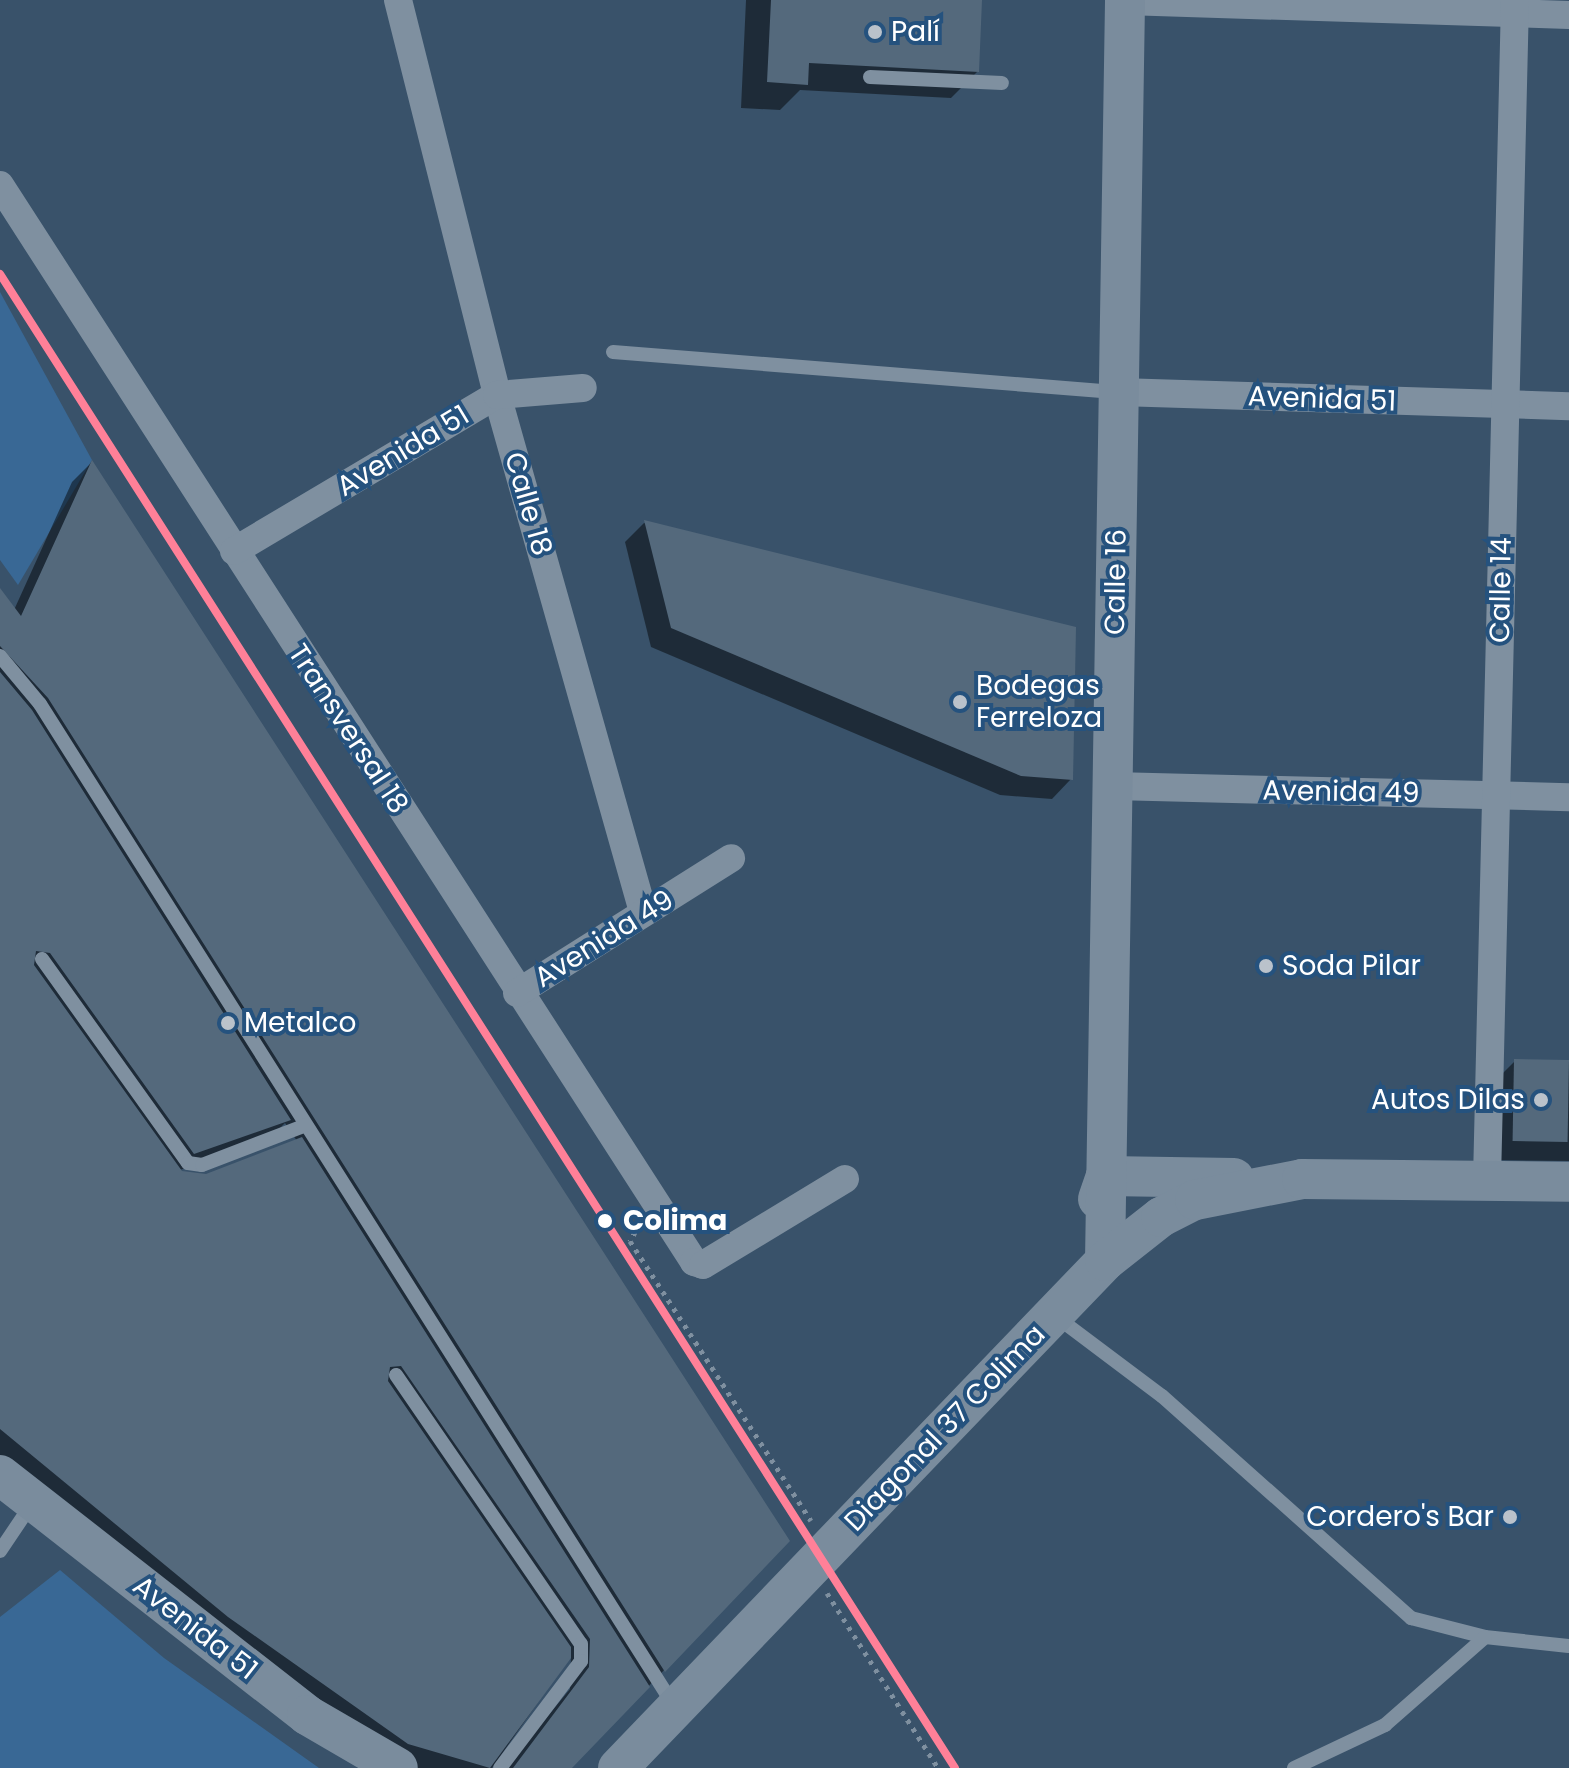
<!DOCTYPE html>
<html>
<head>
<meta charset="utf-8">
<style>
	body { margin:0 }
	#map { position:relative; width:1569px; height:1768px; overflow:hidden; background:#39526a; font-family:Poppins,sans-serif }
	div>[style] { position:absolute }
	.green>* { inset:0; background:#396895 }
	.shadow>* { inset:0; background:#0007 }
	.building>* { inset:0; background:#54697c; transform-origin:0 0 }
	.path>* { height:5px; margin-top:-2.5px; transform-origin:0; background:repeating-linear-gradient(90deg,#7f90a0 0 4px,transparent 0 10px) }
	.lane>* { height:14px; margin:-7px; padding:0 7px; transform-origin:7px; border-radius:7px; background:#7f90a0 }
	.street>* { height:28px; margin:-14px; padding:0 14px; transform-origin:14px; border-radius:14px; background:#7f90a0 }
	.secondary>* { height:40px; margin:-20px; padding:0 20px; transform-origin:20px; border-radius:20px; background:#7a8c9d }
	.rail-1>* { height:8px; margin:-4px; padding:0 4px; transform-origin:4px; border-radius:4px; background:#ff8098 }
	.dots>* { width:22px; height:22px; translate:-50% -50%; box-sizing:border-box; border:4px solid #25527e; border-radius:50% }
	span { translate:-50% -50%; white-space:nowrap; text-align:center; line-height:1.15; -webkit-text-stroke:8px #25527e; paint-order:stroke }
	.poi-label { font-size:28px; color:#fff }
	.left { translate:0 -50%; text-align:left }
	.right { translate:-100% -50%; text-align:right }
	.street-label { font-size:28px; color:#fff }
	.stop-label { font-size:28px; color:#fff; font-weight:700 }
</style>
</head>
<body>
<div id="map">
	<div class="green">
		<i style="clip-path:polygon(0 292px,92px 460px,18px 585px,0 560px)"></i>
		<i style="clip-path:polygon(60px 1570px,164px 1658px,319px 1768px,0 1768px,0 1617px)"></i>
	</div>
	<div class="shadow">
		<i style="clip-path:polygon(746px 0,980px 0,978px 71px,951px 98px,800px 90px,780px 110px,741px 108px)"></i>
		<i style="clip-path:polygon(evenodd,91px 463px,788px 1541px,570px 1768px,505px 1768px,570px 1689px,571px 1655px,492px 1768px,401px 1768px,0 1465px,0 591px,14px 610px,72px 482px,91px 463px,285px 1123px,297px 1141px,206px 1176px,174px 1172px,269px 1139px,285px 1123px)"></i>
		<i style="clip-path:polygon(644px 523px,1074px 629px,1071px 779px,1052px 799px,1000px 795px,651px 647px,625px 542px)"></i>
		<i style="clip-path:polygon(1515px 1061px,1569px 1062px,1569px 1161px,1494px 1160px,1495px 1081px)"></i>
	</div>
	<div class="building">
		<i style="clip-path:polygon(771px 0,982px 0,979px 72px,809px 63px,808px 85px,767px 82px)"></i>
		<i style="clip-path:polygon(92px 460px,790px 1541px,665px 1672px,48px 698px,0 646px,0 588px,21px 616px)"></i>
		<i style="clip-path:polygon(644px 520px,1076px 627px,1073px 780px,1021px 776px,671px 628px)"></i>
		<i style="clip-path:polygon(0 672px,32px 710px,291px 1120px,194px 1154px,50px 953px,36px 951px,34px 965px,182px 1171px,206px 1174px,302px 1137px,650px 1687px,572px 1768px,513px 1768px,589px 1667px,590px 1639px,401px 1366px,390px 1367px,388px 1381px,571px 1647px,571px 1658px,490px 1768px,408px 1744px,228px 1617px,0 1429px)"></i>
		<i style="left:1514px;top:1059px;width:55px;height:82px;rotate:1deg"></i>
	</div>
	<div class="path">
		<i style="left:640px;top:1223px;width:21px;rotate:119deg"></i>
		<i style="left:630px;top:1241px;width:333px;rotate:57.1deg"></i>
		<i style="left:827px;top:1593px;width:207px;rotate:57.6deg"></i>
	</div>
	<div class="lane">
		<i style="left:870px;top:77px;width:132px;rotate:2.6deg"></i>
		<i style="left:613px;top:352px;width:503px;rotate:4.56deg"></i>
		<i style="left:0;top:656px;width:62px;rotate:50.2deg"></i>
		<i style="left:40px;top:704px;width:1184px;rotate:57.67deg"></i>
		<i style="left:42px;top:959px;width:251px;rotate:54.4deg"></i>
		<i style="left:188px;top:1163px;width:14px;rotate:8deg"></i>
		<i style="left:202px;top:1165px;width:111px;rotate:-21deg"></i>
		<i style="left:1054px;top:1315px;width:135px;rotate:36.9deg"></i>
		<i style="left:1162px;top:1396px;width:334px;rotate:41.7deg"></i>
		<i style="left:1411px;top:1618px;width:76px;rotate:14.4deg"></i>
		<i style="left:1485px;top:1637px;width:84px;rotate:6.1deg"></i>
		<i style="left:396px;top:1375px;width:326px;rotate:55.5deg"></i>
		<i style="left:581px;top:1644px;width:17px;rotate:90deg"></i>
		<i style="left:581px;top:1661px;width:134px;rotate:127.1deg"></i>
		<i style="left:0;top:1551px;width:59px;rotate:-56deg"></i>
		<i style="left:1294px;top:1768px;width:101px;rotate:-25.3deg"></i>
		<i style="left:1385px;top:1725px;width:133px;rotate:-41.3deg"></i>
	</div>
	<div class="street">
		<i style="left:398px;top:0;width:407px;rotate:75.9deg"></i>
		<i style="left:497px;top:395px;width:533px;rotate:74.22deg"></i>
		<i style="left:1125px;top:1px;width:444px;rotate:1.8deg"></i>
		<i style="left:0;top:185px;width:1281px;rotate:57.2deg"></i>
		<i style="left:694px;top:1262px;width:9px;rotate:18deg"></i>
		<i style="left:703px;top:1265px;width:166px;rotate:-31.2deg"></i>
		<i style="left:1119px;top:392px;width:450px;rotate:1.8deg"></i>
		<i style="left:234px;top:551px;width:306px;rotate:-30.7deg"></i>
		<i style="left:497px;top:395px;width:86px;rotate:-4.7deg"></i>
		<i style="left:1113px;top:786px;width:456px;rotate:1.4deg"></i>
		<i style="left:517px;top:993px;width:253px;rotate:-32.2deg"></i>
		<i style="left:1487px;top:1180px;width:1180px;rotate:-88.64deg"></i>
	</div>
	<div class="secondary">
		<i style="left:1098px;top:1199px;width:24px;rotate:-71deg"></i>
		<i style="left:1106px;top:1176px;width:128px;rotate:0.9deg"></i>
		<i style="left:1105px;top:1261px;width:1261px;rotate:-89.09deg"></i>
		<i style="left:0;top:1475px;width:390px;rotate:38deg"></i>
		<i style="left:307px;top:1715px;width:105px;rotate:30.2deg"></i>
		<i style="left:618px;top:1768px;width:703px;rotate:-46.15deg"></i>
		<i style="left:1105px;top:1261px;width:71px;rotate:-38.2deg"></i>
		<i style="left:1161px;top:1217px;width:38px;rotate:-27deg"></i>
		<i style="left:1195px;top:1200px;width:109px;rotate:-11.1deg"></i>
		<i style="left:1302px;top:1179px;width:267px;rotate:0.6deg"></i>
	</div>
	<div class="rail-1">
		<i style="left:0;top:274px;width:1773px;rotate:57.41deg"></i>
	</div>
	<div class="dots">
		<i style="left:875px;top:32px;background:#bac2cb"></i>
		<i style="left:960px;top:702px;background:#bac2cb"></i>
		<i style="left:1266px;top:966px;background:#bac2cb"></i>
		<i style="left:228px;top:1023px;background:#bac2cb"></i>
		<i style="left:1541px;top:1100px;background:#bac2cb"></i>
		<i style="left:605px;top:1221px;background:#fff"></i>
		<i style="left:1510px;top:1517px;background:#bac2cb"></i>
	</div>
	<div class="poi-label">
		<span class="left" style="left:891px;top:32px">Palí</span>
		<span class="left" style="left:976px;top:702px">Bodegas<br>Ferreloza</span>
		<span class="left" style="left:1282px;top:966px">Soda Pilar</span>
		<span class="left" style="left:244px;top:1023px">Metalco</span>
		<span class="right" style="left:1525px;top:1100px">Autos Dilas</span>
		<span class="right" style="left:1494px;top:1517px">Cordero's Bar</span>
	</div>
	<div class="street-label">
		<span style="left:1322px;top:399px;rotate:2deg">Avenida 51</span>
		<span style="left:403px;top:451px;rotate:-31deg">Avenida 51</span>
		<span style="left:528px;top:504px;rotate:74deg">Calle 18</span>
		<span style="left:1116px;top:582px;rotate:-89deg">Calle 16</span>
		<span style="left:1501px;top:590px;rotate:-89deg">Calle 14</span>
		<span style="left:348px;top:729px;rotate:57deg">Transversal 18</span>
		<span style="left:1341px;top:792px;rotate:1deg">Avenida 49</span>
		<span style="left:604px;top:939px;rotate:-32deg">Avenida 49</span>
		<span style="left:945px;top:1428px;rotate:-46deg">Diagonal 37 Colima</span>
		<span style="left:195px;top:1628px;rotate:38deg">Avenida 51</span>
	</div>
	<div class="stop-label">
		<span class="left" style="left:623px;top:1221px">Colima</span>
	</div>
</div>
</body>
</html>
